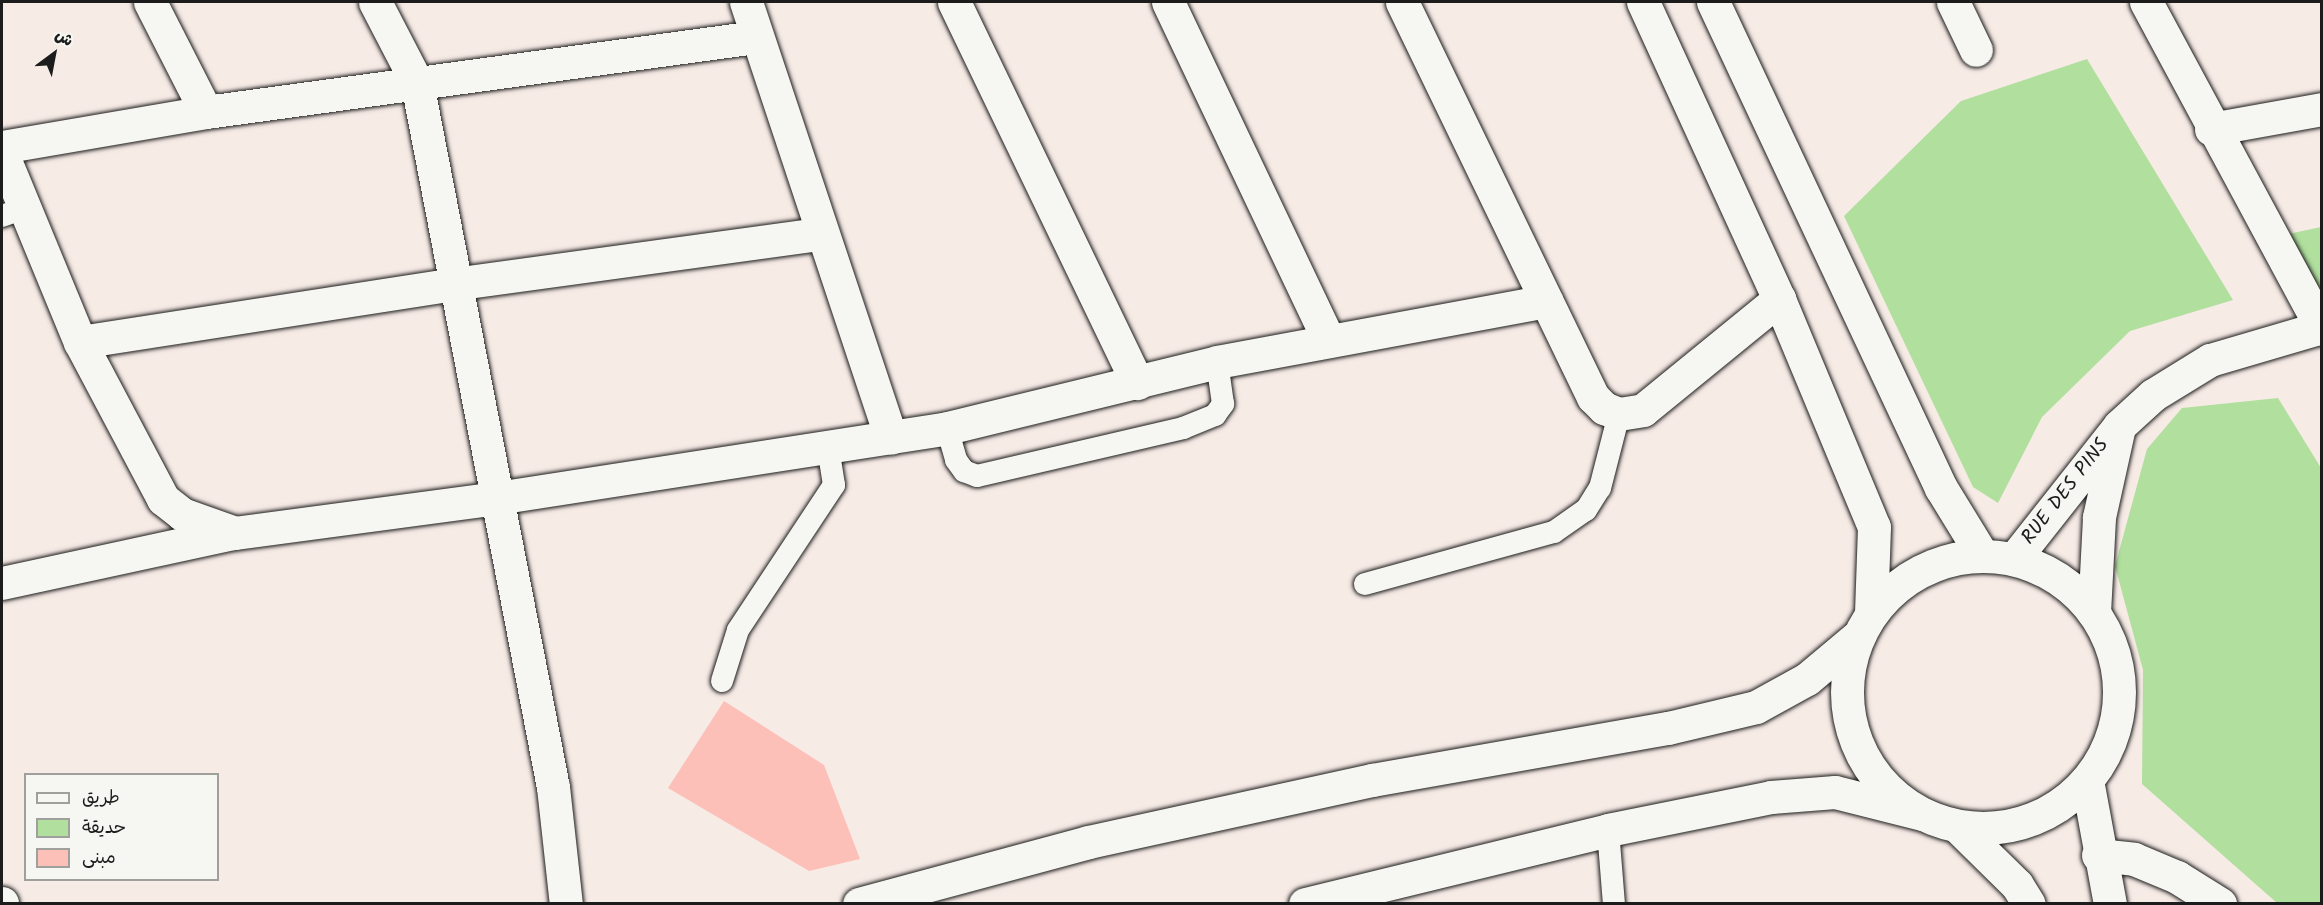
<!DOCTYPE html>
<html>
<head>
<meta charset="utf-8">
<style>
	body { margin:0 }
	#map { position:relative; width:2323px; height:905px; overflow:hidden; background:#f7ebe6; font-family:Kalam,"Playpen Sans Arabic",sans-serif }
	div>[style] { position:absolute }
	.green>* { inset:0; background:#b0df9e }
	.building>* { inset:0; background:#fcc0b8 }
	.roads { filter:drop-shadow(0 0 2px #1c1c1c) drop-shadow(0 0 2px #1c1c1c) }
	.service>* { height:22px; margin:-11px; padding:0 11px; transform-origin:11px; border-radius:11px; background:#f6f6f2 }
	.minor>* { height:33px; margin:-16.5px; padding:0 16.5px; transform-origin:16.5px; border-radius:16.5px; background:#f6f6f2 }
	.tertiary>* { height:33px; margin:-16.5px; padding:0 16.5px; transform-origin:16.5px; border-radius:16.5px; background:#f6f6f2 }
	.secondary>* { height:33px; margin:-16.5px; padding:0 16.5px; transform-origin:16.5px; border-radius:16.5px; background:#f6f6f2 }
	.secondary>.ring { margin:-16.5px; padding:0; box-sizing:content-box; background:none; border:33px solid #f6f6f2; border-radius:50% }
	span { translate:-50% -50%; white-space:nowrap; text-align:center; line-height:1.15; -webkit-text-stroke:4.5px #f6f6f2; paint-order:stroke }
	.street-label { font-size:20px; color:#1c1c1c }
	.frame { position:absolute; inset:0; border:3px solid #1c1c1c; pointer-events:none }
	.legend { position:absolute; left:24px; top:773px; width:195px; height:108px; box-sizing:border-box; background:#f6f6f2; border:2px solid #9f9f9c; margin:0; padding:8px 10px; list-style:none; font-size:18px; color:#1c1c1c }
	.legend li { display:flex; align-items:center; gap:12px; height:30px }
	.legend b { width:30px; border:2px solid #9f9f9c }
	.north { position:absolute; left:24px; top:24px; width:60px; height:60px; -webkit-text-stroke:4px #f6f6f2; paint-order:stroke; rotate:32deg; font-size:16px; font-weight:700; line-height:24px; text-align:center; color:#1c1c1c }
	.north::after { content:''; display:block; margin:auto; width:21px; height:27px; background:#1c1c1c; clip-path:polygon(50% 0,100% 100%,50% 72%,0 100%) }
</style>
</head>
<body>
<div id="map">
	<div class="green">
		<i style="clip-path:polygon(2087px 59px,2233px 300px,2130px 331px,2042px 417px,1998px 503px,1973px 487px,1844px 216px,1961px 101px)"></i>
		<i style="clip-path:polygon(2321px 227px,2321px 294px,2269px 238px)"></i>
		<i style="clip-path:polygon(2278px 398px,2321px 468px,2321px 903px,2277px 903px,2142px 784px,2143px 670px,2115px 566px,2147px 449px,2182px 408px)"></i>
	</div>
	<div class="building">
		<i style="clip-path:polygon(724px 701px,824px 765px,860px 859px,809px 871px,668px 788px)"></i>
	</div>
	<div class="roads">
		<div class="service">
			<i style="left:2px;top:216px;width:23px;rotate:-20deg"></i>
			<i style="left:947px;top:428px;width:33px;rotate:74deg"></i>
			<i style="left:956px;top:460px;width:14px;rotate:54deg"></i>
			<i style="left:964px;top:471px;width:14px;rotate:21deg"></i>
			<i style="left:977px;top:476px;width:212px;rotate:-13.1deg"></i>
			<i style="left:1183px;top:428px;width:35px;rotate:-22deg"></i>
			<i style="left:1215px;top:415px;width:14px;rotate:-54deg"></i>
			<i style="left:1223px;top:404px;width:42px;rotate:-98.1deg"></i>
			<i style="left:1365px;top:584px;width:196px;rotate:-15.4deg"></i>
			<i style="left:1554px;top:532px;width:39px;rotate:-35deg"></i>
			<i style="left:1586px;top:510px;width:26px;rotate:-58deg"></i>
			<i style="left:1600px;top:488px;width:76px;rotate:-75.6deg"></i>
			<i style="left:722px;top:681px;width:53px;rotate:-72.6deg"></i>
			<i style="left:738px;top:630px;width:174px;rotate:-56.5deg"></i>
			<i style="left:834px;top:485px;width:36px;rotate:-99deg"></i>
			<i style="left:1608px;top:830px;width:74px;rotate:85.4deg"></i>
		</div>
		<div class="minor">
			<i style="left:150px;top:2px;width:123px;rotate:63deg"></i>
			<i style="left:375px;top:2px;width:91px;rotate:62.6deg"></i>
			<i style="left:417px;top:83px;width:717px;rotate:79.07deg"></i>
			<i style="left:553px;top:787px;width:118px;rotate:83.7deg"></i>
			<i style="left:746px;top:2px;width:459px;rotate:71.6deg"></i>
			<i style="left:954px;top:2px;width:423px;rotate:64.3deg"></i>
			<i style="left:1168px;top:2px;width:375px;rotate:64.6deg"></i>
			<i style="left:1402px;top:2px;width:439px;rotate:64.2deg"></i>
			<i style="left:1593px;top:397px;width:16px;rotate:45deg"></i>
			<i style="left:1604px;top:408px;width:16px;rotate:22deg"></i>
			<i style="left:1619px;top:414px;width:24px;rotate:-9deg"></i>
			<i style="left:1643px;top:410px;width:176px;rotate:-39.2deg"></i>
			<i style="left:1953px;top:2px;width:53px;rotate:64.4deg"></i>
			<i style="left:2146px;top:2px;width:371px;rotate:61.7deg"></i>
			<i style="left:2211px;top:129px;width:113px;rotate:-10.2deg"></i>
			<i style="left:2px;top:147px;width:207px;rotate:-9.7deg"></i>
			<i style="left:206px;top:112px;width:555px;rotate:-7.77deg"></i>
			<i style="left:2px;top:153px;width:204px;rotate:67.6deg"></i>
			<i style="left:80px;top:342px;width:178px;rotate:62.1deg"></i>
			<i style="left:163px;top:499px;width:24px;rotate:38deg"></i>
			<i style="left:182px;top:514px;width:56px;rotate:19.7deg"></i>
			<i style="left:235px;top:533px;width:264px;rotate:-7.6deg"></i>
			<i style="left:497px;top:498px;width:455px;rotate:-8.8deg"></i>
			<i style="left:947px;top:428px;width:278px;rotate:-13.7deg"></i>
			<i style="left:1217px;top:362px;width:335px;rotate:-10.5deg"></i>
			<i style="left:80px;top:342px;width:377px;rotate:-8.8deg"></i>
			<i style="left:453px;top:284px;width:370px;rotate:-7.8deg"></i>
			<i style="left:2px;top:583px;width:237px;rotate:-12.2deg"></i>
			<i style="left:2098px;top:855px;width:36px;rotate:6deg"></i>
			<i style="left:2134px;top:859px;width:47px;rotate:22.7deg"></i>
			<i style="left:2177px;top:877px;width:51px;rotate:32.1deg"></i>
			<i style="left:2px;top:903px;width:1px;rotate:90deg"></i>
		</div>
		<div class="tertiary">
			<i style="left:2014px;top:559px;width:169px;rotate:-51.7deg"></i>
			<i style="left:2119px;top:426px;width:46px;rotate:-42.4deg"></i>
			<i style="left:2153px;top:395px;width:67px;rotate:-31.6deg"></i>
			<i style="left:2210px;top:360px;width:117px;rotate:-16.4deg"></i>
			<i style="left:2094px;top:613px;width:96px;rotate:-87deg"></i>
			<i style="left:2099px;top:517px;width:88px;rotate:-77.5deg"></i>
			<i style="left:859px;top:904px;width:237px;rotate:-15.1deg"></i>
			<i style="left:1088px;top:842px;width:291px;rotate:-12.3deg"></i>
			<i style="left:1372px;top:780px;width:301px;rotate:-10deg"></i>
			<i style="left:1668px;top:728px;width:90px;rotate:-13.4deg"></i>
			<i style="left:1756px;top:707px;width:58px;rotate:-28.8deg"></i>
			<i style="left:1807px;top:679px;width:65px;rotate:-40deg"></i>
			<i style="left:1305px;top:904px;width:312px;rotate:-13.7deg"></i>
			<i style="left:1608px;top:830px;width:166px;rotate:-11.4deg"></i>
			<i style="left:1771px;top:797px;width:64px;rotate:-4.5deg"></i>
			<i style="left:1835px;top:792px;width:90px;rotate:14.2deg"></i>
		</div>
		<div class="secondary">
			<i style="left:1643px;top:2px;width:327px;rotate:65.4deg"></i>
			<i style="left:1779px;top:299px;width:247px;rotate:67.4deg"></i>
			<i style="left:1874px;top:527px;width:85px;rotate:92deg"></i>
			<i style="left:1713px;top:2px;width:537px;rotate:64.87deg"></i>
			<i style="left:1941px;top:488px;width:79px;rotate:58.5deg"></i>
			<i class="ring" style="left:1847px;top:556px;width:239px;height:239px"></i>
			<i style="left:2087px;top:780px;width:126px;rotate:79.5deg"></i>
			<i style="left:1957px;top:826px;width:84px;rotate:44.5deg"></i>
			<i style="left:2017px;top:885px;width:22px;rotate:58deg"></i>
		</div>
	</div>
	<div class="street-label">
		<span style="left:2066px;top:492px;rotate:-52deg">RUE DES PINS</span>
	</div>
	<div class="frame"></div>
	<ul class="legend">
	<li><b style="height:8px;background:#f6f6f2"></b>طريق</li>
	<li><b style="height:16px;background:#b0df9e"></b>حديقة</li>
	<li><b style="height:16px;background:#fcc0b8"></b>مبنى</li>
	</ul>
	<div class="north">ش</div>
</div>
</body>
</html>
